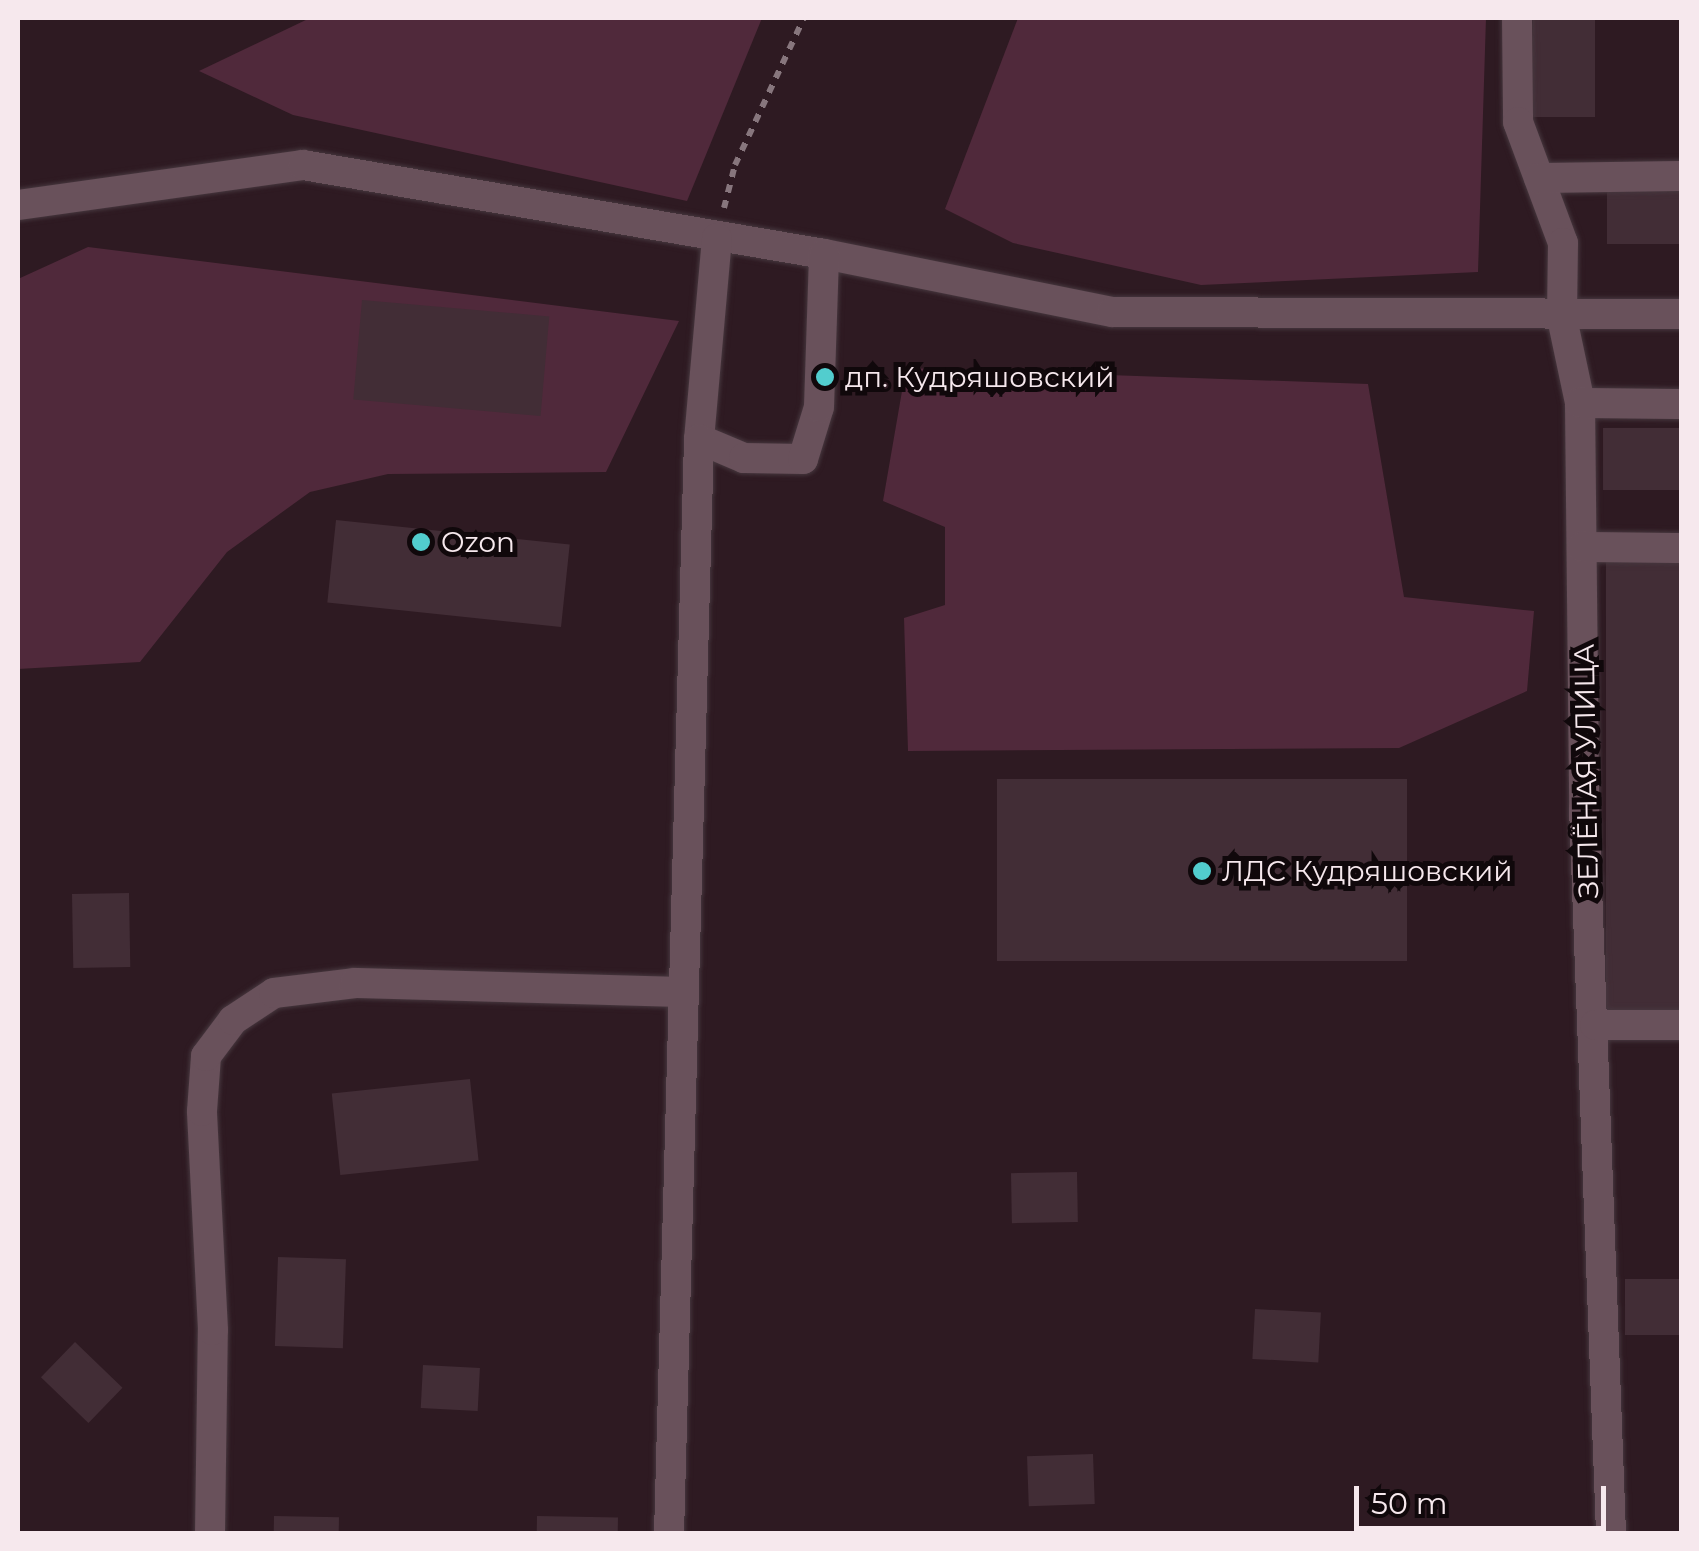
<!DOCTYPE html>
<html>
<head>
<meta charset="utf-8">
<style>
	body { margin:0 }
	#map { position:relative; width:1699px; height:1551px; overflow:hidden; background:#2e1a22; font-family:Montserrat,sans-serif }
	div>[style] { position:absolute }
	.green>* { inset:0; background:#50293b }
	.building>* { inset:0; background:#422d36; transform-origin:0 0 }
	.path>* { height:6px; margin-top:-3px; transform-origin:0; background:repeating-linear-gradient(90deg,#87767d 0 8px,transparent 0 16px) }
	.roads { filter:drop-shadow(0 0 2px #46373e) drop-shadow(0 0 2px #46373e) }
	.minor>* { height:30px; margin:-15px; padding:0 15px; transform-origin:15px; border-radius:15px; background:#69515b }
	.dots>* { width:28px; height:28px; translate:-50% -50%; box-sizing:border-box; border:5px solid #10080b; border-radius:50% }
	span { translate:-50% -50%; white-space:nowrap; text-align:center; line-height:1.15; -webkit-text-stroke:10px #10080b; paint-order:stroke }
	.poi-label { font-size:28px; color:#f6e8ed }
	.left { translate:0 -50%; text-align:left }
	.street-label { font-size:28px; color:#f6e8ed }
	.frame { position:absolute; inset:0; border:20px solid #f6e8ed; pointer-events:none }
	.scale { position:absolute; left:1354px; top:1486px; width:252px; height:45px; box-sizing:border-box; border:5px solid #f6e8ed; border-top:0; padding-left:12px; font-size:30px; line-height:35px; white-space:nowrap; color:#f6e8ed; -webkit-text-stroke:8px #10080b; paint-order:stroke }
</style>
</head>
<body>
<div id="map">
	<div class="green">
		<i style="clip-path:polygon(310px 18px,762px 18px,687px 201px,293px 115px,199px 71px)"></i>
		<i style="clip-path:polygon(1018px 18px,1486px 18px,1478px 272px,1201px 285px,1013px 243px,945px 209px)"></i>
		<i style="clip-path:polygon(88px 247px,679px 321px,606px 472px,388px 474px,310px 492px,227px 552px,140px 662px,18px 669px,18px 279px)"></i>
		<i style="clip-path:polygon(906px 368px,1368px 384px,1404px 597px,1534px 611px,1527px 691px,1399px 748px,908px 751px,904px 618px,945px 605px,945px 527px,883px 501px)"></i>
	</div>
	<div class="building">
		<i style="left:1533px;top:18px;width:62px;height:99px"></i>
		<i style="left:1682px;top:187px;width:57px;height:75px;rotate:90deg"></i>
		<i style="left:362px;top:300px;width:188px;height:100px;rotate:5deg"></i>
		<i style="left:1682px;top:428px;width:62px;height:79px;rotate:90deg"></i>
		<i style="left:336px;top:520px;width:235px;height:83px;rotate:6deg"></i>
		<i style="left:1682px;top:554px;width:457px;height:76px;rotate:90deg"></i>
		<i style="left:1407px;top:779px;width:182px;height:410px;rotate:90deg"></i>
		<i style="left:129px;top:893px;width:74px;height:57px;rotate:89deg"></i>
		<i style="left:470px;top:1079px;width:82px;height:139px;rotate:84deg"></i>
		<i style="left:1077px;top:1172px;width:50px;height:66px;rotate:89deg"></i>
		<i style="left:278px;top:1257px;width:68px;height:89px;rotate:2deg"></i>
		<i style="left:1682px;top:1279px;width:56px;height:57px;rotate:90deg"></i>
		<i style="left:1255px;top:1309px;width:66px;height:50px;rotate:3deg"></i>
		<i style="left:75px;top:1342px;width:66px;height:49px;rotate:44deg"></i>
		<i style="left:423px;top:1365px;width:57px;height:43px;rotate:3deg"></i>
		<i style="left:1093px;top:1454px;width:50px;height:66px;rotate:88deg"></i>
		<i style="left:274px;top:1516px;width:65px;height:18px;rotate:1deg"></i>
		<i style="left:537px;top:1516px;width:81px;height:18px;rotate:1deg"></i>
	</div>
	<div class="path">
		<i style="left:724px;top:208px;width:44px;rotate:-75.7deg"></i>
		<i style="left:735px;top:165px;width:162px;rotate:-64.9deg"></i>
	</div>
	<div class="roads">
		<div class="minor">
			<i style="left:1517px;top:18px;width:104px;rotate:89.4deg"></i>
			<i style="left:1518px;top:122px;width:129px;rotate:69.6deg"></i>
			<i style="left:1563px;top:243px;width:75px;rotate:90.8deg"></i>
			<i style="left:1562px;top:318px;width:87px;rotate:78deg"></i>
			<i style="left:1580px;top:403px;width:404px;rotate:89.4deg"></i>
			<i style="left:1584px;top:807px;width:728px;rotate:87.87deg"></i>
			<i style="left:1539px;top:178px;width:143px;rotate:-0.8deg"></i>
			<i style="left:18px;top:205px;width:288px;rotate:-8deg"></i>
			<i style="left:303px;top:165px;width:529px;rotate:9.69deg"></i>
			<i style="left:824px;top:254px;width:294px;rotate:11.4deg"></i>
			<i style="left:1112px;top:312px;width:570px;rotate:0.2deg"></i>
			<i style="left:717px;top:238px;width:202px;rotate:95.1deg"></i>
			<i style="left:699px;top:439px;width:49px;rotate:22.9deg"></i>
			<i style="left:744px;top:458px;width:59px;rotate:1deg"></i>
			<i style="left:803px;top:459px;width:54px;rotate:-72.9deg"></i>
			<i style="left:819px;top:407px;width:153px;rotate:-88.1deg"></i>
			<i style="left:1580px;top:403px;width:102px;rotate:0.6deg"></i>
			<i style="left:1582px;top:547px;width:100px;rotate:0.6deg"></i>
			<i style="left:1595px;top:1025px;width:87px"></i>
			<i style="left:210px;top:1534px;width:204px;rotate:-89.2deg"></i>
			<i style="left:213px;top:1330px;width:219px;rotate:-92.9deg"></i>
			<i style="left:202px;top:1111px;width:55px;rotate:-85.8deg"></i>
			<i style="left:206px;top:1056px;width:45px;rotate:-53.1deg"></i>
			<i style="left:233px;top:1020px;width:49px;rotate:-33.4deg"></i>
			<i style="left:274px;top:993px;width:82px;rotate:-7deg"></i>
			<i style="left:355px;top:983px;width:329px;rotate:1.6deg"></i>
			<i style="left:669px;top:1534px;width:1095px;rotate:-88.43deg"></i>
		</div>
	</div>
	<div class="dots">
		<i style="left:825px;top:377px;background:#52cdce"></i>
		<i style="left:421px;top:542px;background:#52cdce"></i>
		<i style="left:1202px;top:871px;background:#52cdce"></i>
	</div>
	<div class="poi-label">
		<span class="left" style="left:845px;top:377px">дп. Кудряшовский</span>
		<span class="left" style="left:441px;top:542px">Ozon</span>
		<span class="left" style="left:1222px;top:871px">ЛДС Кудряшовский</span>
	</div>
	<div class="street-label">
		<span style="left:1586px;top:771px;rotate:-91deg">ЗЕЛЁНАЯ УЛИЦА</span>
	</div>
	<div class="frame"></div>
	<div class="scale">50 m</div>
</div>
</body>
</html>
